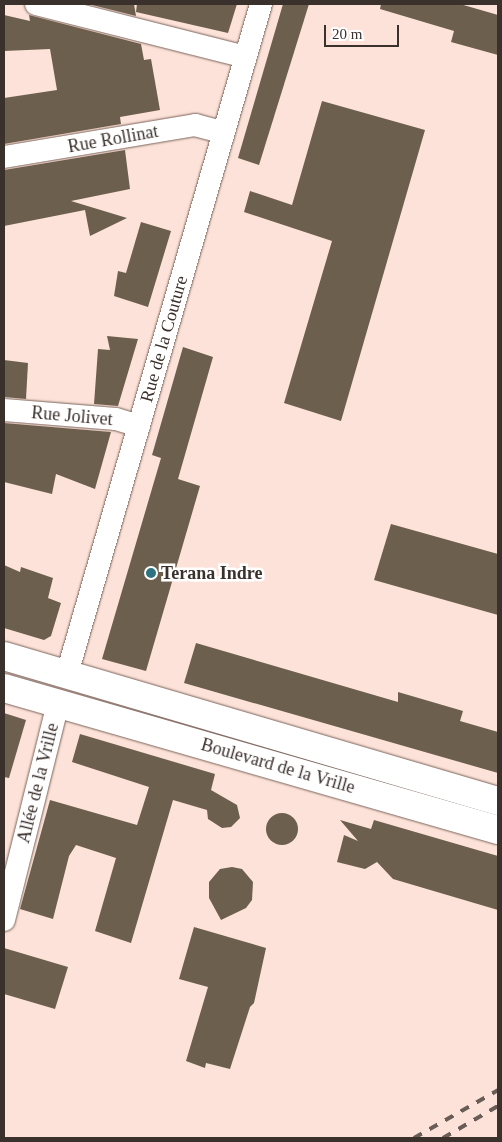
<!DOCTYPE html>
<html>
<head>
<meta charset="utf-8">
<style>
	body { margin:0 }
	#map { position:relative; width:502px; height:1142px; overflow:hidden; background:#fce2d8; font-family:"Times New Roman",serif }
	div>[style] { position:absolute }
	.building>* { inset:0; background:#6d5f4e }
	.round { border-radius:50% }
	.roads { filter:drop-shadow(0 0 1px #7a635b) drop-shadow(0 0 1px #7a635b) }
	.street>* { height:22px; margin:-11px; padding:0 11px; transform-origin:11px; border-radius:11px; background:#fff }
	.secondary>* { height:28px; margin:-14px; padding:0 14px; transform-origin:14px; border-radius:14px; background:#fff }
	.rail>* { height:4px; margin-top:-2px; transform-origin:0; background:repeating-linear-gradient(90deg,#695c56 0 9px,transparent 0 18px) }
	.dots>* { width:14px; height:14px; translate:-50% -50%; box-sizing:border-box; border:2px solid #fff; border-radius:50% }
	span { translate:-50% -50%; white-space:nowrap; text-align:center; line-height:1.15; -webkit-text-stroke:5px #fff; paint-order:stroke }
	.street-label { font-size:18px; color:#3a302c }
	.poi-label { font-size:18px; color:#3a302c; font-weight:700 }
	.left { translate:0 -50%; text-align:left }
	.frame { position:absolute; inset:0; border:5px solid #3a302c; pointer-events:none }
	.scale { position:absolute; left:324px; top:25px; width:75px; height:22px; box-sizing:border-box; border:2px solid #3a302c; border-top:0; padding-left:6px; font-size:15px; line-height:18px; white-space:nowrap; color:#3a302c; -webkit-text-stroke:4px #fff; paint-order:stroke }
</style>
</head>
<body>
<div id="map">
	<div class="building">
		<i style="clip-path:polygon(88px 4px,134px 4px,136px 16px)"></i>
		<i style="clip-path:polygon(137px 4px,237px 4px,228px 33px,136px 12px)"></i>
		<i style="clip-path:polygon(283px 4px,309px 4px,259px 165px,238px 158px)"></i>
		<i style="clip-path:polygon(381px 4px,460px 4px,498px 15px,498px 55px,451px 42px,454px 31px,380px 9px)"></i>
		<i style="clip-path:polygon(4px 15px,30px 21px,29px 15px,141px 44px,144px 60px,151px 59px,160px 110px,120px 117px,121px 124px,4px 144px,4px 98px,57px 90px,50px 49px,4px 51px)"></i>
		<i style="clip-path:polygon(322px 101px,425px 130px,341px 421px,284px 403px,332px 241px,244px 212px,250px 191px,292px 205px)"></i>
		<i style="clip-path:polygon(125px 150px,130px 189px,71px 201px,127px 218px,90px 236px,85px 210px,4px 226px,4px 170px)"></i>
		<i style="clip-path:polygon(141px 222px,171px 231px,148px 307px,114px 296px,118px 271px,126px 273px)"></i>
		<i style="clip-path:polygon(107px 336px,138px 339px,118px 406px,94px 404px,98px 349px,110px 350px)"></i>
		<i style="clip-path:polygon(183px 347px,213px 357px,178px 479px,200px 486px,146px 671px,102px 659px,161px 458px,152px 455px)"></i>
		<i style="clip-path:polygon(4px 360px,28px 363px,26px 399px,4px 397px)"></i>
		<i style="clip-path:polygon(4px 423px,111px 432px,95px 489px,56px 474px,52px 494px,4px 482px)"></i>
		<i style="clip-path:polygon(391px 524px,498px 554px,498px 615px,374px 580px)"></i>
		<i style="clip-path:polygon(4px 565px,20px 572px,21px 567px,53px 578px,48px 598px,61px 603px,51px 636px,44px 640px,4px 628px)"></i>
		<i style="clip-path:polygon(196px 643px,398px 702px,398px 692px,463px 711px,460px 721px,498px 732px,498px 773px,184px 683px)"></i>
		<i style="clip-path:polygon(4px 713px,26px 720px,9px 778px,4px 777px)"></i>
		<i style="clip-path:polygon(80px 734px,215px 774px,211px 790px,237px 805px,240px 818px,231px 827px,222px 828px,208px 819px,207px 810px,173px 800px,131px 943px,95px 931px,116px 858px,76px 845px,69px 856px,53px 919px,20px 909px,50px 800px,137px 825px,149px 787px,72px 762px)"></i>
		<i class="round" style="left:266px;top:813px;width:32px;height:32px"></i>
		<i style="clip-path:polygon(340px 820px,371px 829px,374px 820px,498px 856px,498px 910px,393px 879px,377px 862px,365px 869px,337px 862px,344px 835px,358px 841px)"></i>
		<i style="clip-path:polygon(232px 867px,242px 869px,253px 882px,252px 900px,246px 908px,221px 920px,209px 898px,209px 882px,220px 869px)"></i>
		<i style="clip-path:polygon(194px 927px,266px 948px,254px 1003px,250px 1007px,230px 1069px,206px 1063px,205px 1068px,186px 1061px,208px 987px,179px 979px)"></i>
		<i style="clip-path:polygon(4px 948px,68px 967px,55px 1009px,4px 994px)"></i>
	</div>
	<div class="roads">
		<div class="street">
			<i style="left:36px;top:4px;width:216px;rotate:14.2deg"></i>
			<i style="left:4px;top:157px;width:194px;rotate:-9.5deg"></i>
			<i style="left:195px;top:125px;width:28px;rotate:15deg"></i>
			<i style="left:4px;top:410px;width:112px;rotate:4.6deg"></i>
			<i style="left:116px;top:419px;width:24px;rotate:17deg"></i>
			<i style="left:67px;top:674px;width:698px;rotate:-73.85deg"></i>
			<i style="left:4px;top:920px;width:223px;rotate:-76deg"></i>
		</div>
		<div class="secondary">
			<i style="left:4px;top:656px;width:515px;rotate:16.36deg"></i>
			<i style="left:4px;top:688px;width:514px;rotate:16.04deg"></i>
		</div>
	</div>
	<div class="rail">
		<i style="left:414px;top:1138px;width:97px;rotate:-29.7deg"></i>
		<i style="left:443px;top:1138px;width:64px;rotate:-30.2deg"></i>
	</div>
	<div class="dots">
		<i style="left:151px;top:573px;background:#2c737f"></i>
	</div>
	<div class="street-label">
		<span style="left:113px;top:139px;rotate:-10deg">Rue Rollinat</span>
		<span style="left:164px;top:339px;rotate:-74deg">Rue de la Couture</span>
		<span style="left:72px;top:416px;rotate:5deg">Rue Jolivet</span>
		<span style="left:278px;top:766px;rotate:16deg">Boulevard de la Vrille</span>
		<span style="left:38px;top:783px;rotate:-76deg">Allée de la Vrille</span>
	</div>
	<div class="poi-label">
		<span class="left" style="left:161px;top:573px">Terana Indre</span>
	</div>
	<div class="frame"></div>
	<div class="scale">20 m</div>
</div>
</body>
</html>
